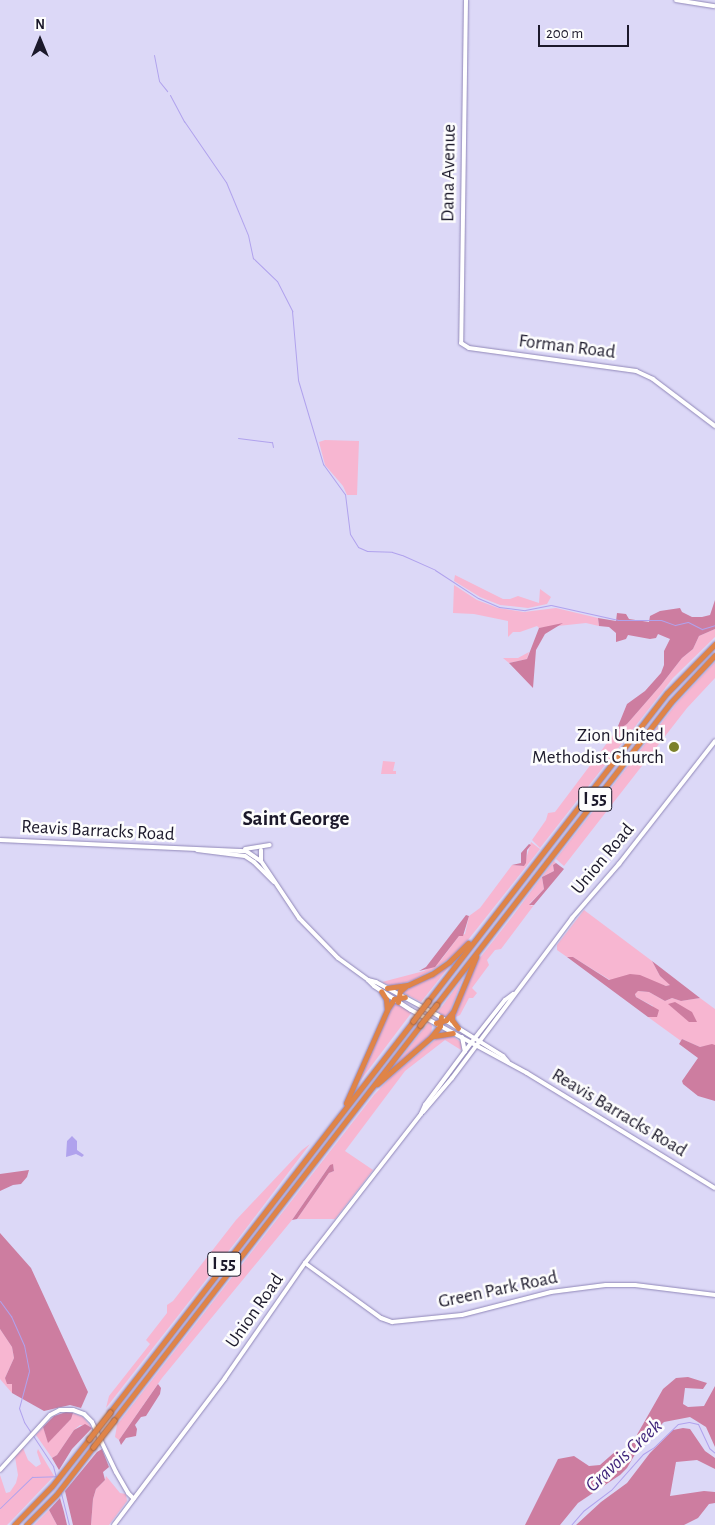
<!DOCTYPE html>
<html>
<head>
<meta charset="utf-8">
<style>
	body { margin:0 }
	#map { position:relative; width:715px; height:1525px; overflow:hidden; background:#dcd8f7; font-family:"Alegreya Sans",sans-serif }
	div>[style] { position:absolute }
	.green>* { inset:0; background:#f7b6d1 }
	.forest>* { inset:0; background:#cd7da0 }
	.water>* { inset:0; background:#b0a2ed }
	.stream>* { height:1px; margin:-0.5px; padding:0 0.5px; transform-origin:0.5px; border-radius:0.5px; background:#b0a2ed }
	.roads { filter:drop-shadow(0 0 1px #9087b8) drop-shadow(0 0 1px #9087b8) }
	.tertiary>* { height:4px; margin:-2px; padding:0 2px; transform-origin:2px; border-radius:2px; background:#fff }
	.secondary>* { height:4px; margin:-2px; padding:0 2px; transform-origin:2px; border-radius:2px; background:#fff }
	.motorway>* { height:5px; margin:-2.5px; padding:0 2.5px; transform-origin:2.5px; border-radius:2.5px; background:#df8448 }
	.bridges { filter:drop-shadow(0 0 1px #9b5f3e) drop-shadow(0 0 1px #9b5f3e) }
	.motorway-bridge>* { height:5px; margin:-2.5px; padding:0 2.5px; transform-origin:2.5px; border-radius:2.5px; background:#df8448 }
	.dots>* { width:14px; height:14px; translate:-50% -50%; box-sizing:border-box; border:2px solid #fdfdfd; border-radius:50% }
	span { translate:-50% -50%; white-space:nowrap; text-align:center; line-height:1.15; -webkit-text-stroke:5px #fdfdfd; paint-order:stroke }
	.shield-label span { padding:1px 4px; background:#fdfdfd; border:1px solid; border-radius:4px; -webkit-text-stroke-width:0 }
	.shield-label { font-size:18px; color:#1c192b; font-weight:700 }
	.street-label { font-size:19px; color:#1c192b }
	.poi-label { font-size:19px; color:#1c192b }
	.right { translate:-100% -50%; text-align:right }
	.water-label { font-size:20px; color:#42277d; font-style:italic }
	.quarter-label { font-size:21px; color:#1c192b; font-weight:700 }
	.north { position:absolute; left:15px; top:15px; width:50px; height:50px; -webkit-text-stroke:4px #fdfdfd; paint-order:stroke; rotate:0deg; font-size:14px; font-weight:700; line-height:20px; text-align:center; color:#1c192b }
	.north::after { content:''; display:block; margin:auto; width:18px; height:22px; background:#1c192b; clip-path:polygon(50% 0,100% 100%,50% 72%,0 100%) }
	.scale { position:absolute; left:538px; top:25px; width:91px; height:22px; box-sizing:border-box; border:2px solid #1c192b; border-top:0; padding-left:6px; font-size:15px; line-height:18px; white-space:nowrap; color:#1c192b; -webkit-text-stroke:4px #fdfdfd; paint-order:stroke }
</style>
</head>
<body>
<div id="map">
	<div class="green">
		<i style="clip-path:polygon(325px 440px,359px 441px,357px 495px,347px 495px,343px 486px,325px 465px,319px 442px)"></i>
		<i style="clip-path:polygon(455px 575px,503px 599px,510px 599px,518px 596px,539px 603px,540px 589px,551px 597px,547px 604px,528px 608px,500px 605px,480px 597px,454px 581px)"></i>
		<i style="clip-path:polygon(454px 585px,477px 600px,498px 608px,524px 612px,556px 608px,598px 618px,599px 626px,586px 623px,539px 628px,537px 626px,520px 632px,513px 632px,508px 637px,508px 621px,474px 614px,453px 613px)"></i>
		<i style="clip-path:polygon(715px 629px,715px 637px,673px 678px,540px 848px,532px 840px,546px 820px,548px 813px,555px 812px,616px 731px,627px 724px,661px 685px,682px 658px,693px 649px,699px 636px)"></i>
		<i style="clip-path:polygon(529px 652px,527px 659px,509px 663px,503px 658px,518px 658px)"></i>
		<i style="clip-path:polygon(715px 662px,715px 678px,687px 708px,564px 866px,556px 859px,677px 703px)"></i>
		<i style="clip-path:polygon(383px 761px,395px 762px,393px 771px,396px 771px,396px 774px,381px 774px)"></i>
		<i style="clip-path:polygon(531px 842px,540px 849px,464px 945px,451px 957px,434px 969px,414px 980px,392px 986px,382px 982px,424px 971px,441px 960px,459px 936px,465px 934px,469px 916px,480px 908px,512px 865px,524px 866px)"></i>
		<i style="clip-path:polygon(554px 861px,556px 863px,553px 865px,554px 871px,542px 877px,544px 889px,530px 903px,531px 906px,534px 905px,501px 949px,495px 950px,487px 960px,489px 965px,472px 988px,477px 993px,473px 998px,469px 998px,460px 1015px,454px 1018px,473px 969px,479px 959px,512px 917px,535px 886px)"></i>
		<i style="clip-path:polygon(584px 910px,652px 961px,660px 976px,671px 985px,666px 986px,654px 982px,610px 980px,573px 957px,567px 957px,557px 950px,557px 945px)"></i>
		<i style="clip-path:polygon(452px 963px,421px 1002px,402px 992px,435px 975px)"></i>
		<i style="clip-path:polygon(463px 978px,449px 1014px,445px 1017px,438px 1012px)"></i>
		<i style="clip-path:polygon(638px 991px,649px 992px,665px 1001px,672px 998px,681px 1001px,700px 998px,715px 1009px,715px 1045px,700px 1047px,682px 1039px,681px 1041px,648px 1017px,652px 1016px,653px 1006px,636px 997px,635px 993px)"></i>
		<i style="clip-path:polygon(395px 1002px,412px 1012px,360px 1081px,391px 1007px)"></i>
		<i style="clip-path:polygon(429px 1022px,432px 1026px,431px 1035px,393px 1068px)"></i>
		<i style="clip-path:polygon(451px 1035px,462px 1043px,461px 1050px,445px 1040px,405px 1071px,345px 1151px,373px 1170px,335px 1219px,297px 1219px,329px 1173px,334px 1171px,333px 1165px,330px 1165px,292px 1220px,162px 1378px,119px 1440px,115px 1437px,117px 1425px,374px 1095px,391px 1077px,440px 1036px)"></i>
		<i style="clip-path:polygon(310px 1144px,238px 1239px,106px 1408px,109px 1396px,150px 1344px,146px 1340px,167px 1313px,167px 1305px,173px 1301px,236px 1220px,302px 1150px)"></i>
		<i style="clip-path:polygon(0 1329px,12px 1347px,14px 1358px,5px 1378px,12px 1384px,12px 1393px,0 1379px)"></i>
		<i style="clip-path:polygon(73px 1413px,83px 1417px,91px 1427px,80px 1425px,74px 1430px,57px 1455px,52px 1458px,36px 1435px,43px 1427px,48px 1442px,71px 1419px)"></i>
		<i style="clip-path:polygon(23px 1448px,28px 1460px,36px 1467px,41px 1464px,37px 1452px,38px 1449px,54px 1476px,13px 1519px,7px 1525px,0 1525px,0 1475px,6px 1493px,10px 1492px,16px 1483px,18px 1475px,15px 1457px)"></i>
		<i style="clip-path:polygon(106px 1476px,120px 1493px,126px 1494px,127px 1501px,109px 1525px,91px 1525px,93px 1499px,96px 1489px,105px 1480px)"></i>
		<i style="clip-path:polygon(49px 1510px,57px 1525px,34px 1525px)"></i>
	</div>
	<div class="forest">
		<i style="clip-path:polygon(715px 600px,715px 629px,699px 636px,693px 649px,682px 658px,661px 685px,627px 724px,616px 731px,627px 704px,645px 691px,661px 673px,664px 665px,664px 651px,670px 639px,658px 634px,656px 638px,650px 639px,628px 635px,626px 639px,616px 642px,616px 633px,609px 627px,599px 626px,598px 618px,616px 621px,617px 613px,626px 614px,629px 619px,649px 622px,650px 616px,660px 611px,680px 608px,682px 612px,692px 617px,702px 617px,710px 615px)"></i>
		<i style="clip-path:polygon(563px 623px,545px 634px,536px 650px,533px 688px,509px 663px,527px 659px,539px 628px)"></i>
		<i style="clip-path:polygon(529px 844px,531px 845px,527px 850px,526px 863px,524px 866px,512px 865px,521px 863px,521px 853px)"></i>
		<i style="clip-path:polygon(556px 863px,564px 869px,534px 905px,529px 905px,544px 889px,542px 877px,554px 871px,553px 865px)"></i>
		<i style="clip-path:polygon(466px 915px,469px 916px,463px 936px,459px 936px,435px 967px,419px 971px,426px 967px)"></i>
		<i style="clip-path:polygon(567px 957px,573px 957px,609px 980px,630px 974px,640px 975px,666px 986px,670px 985px,660px 976px,652px 961px,700px 998px,681px 1001px,672px 998px,665px 1001px,649px 992px,638px 991px,635px 994px,636px 997px,659px 1010px,657px 1017px,648px 1017px)"></i>
		<i style="clip-path:polygon(675px 1002px,692px 1012px,697px 1022px,689px 1022px,668px 1004px)"></i>
		<i style="clip-path:polygon(682px 1039px,700px 1047px,712px 1044px,715px 1045px,715px 1101px,698px 1096px,683px 1084px,682px 1081px,698px 1058px,679px 1044px)"></i>
		<i style="clip-path:polygon(333px 1164px,334px 1171px,329px 1173px,297px 1219px,292px 1220px,330px 1165px)"></i>
		<i style="clip-path:polygon(29px 1170px,27px 1177px,21px 1184px,13px 1185px,0 1191px,0 1174px)"></i>
		<i style="clip-path:polygon(0 1233px,31px 1268px,88px 1392px,81px 1408px,70px 1405px,44px 1411px,12px 1393px,12px 1384px,7px 1384px,5px 1378px,14px 1358px,12px 1347px,0 1329px)"></i>
		<i style="clip-path:polygon(688px 1377px,707px 1383px,703px 1389px,685px 1388px,683px 1404px,688px 1407px,704px 1406px,715px 1386px,715px 1447px,706px 1427px,690px 1417px,664px 1422px,641px 1444px,627px 1468px,620px 1475px,578px 1503px,560px 1525px,525px 1525px,558px 1459px,574px 1456px,589px 1466px,600px 1465px,617px 1450px,626px 1454px,663px 1389px,676px 1378px)"></i>
		<i style="clip-path:polygon(158px 1384px,161px 1388px,160px 1394px,146px 1416px,141px 1417px,135px 1425px,137px 1429px,136px 1436px,126px 1438px,121px 1445px,119px 1440px)"></i>
		<i style="clip-path:polygon(66px 1412px,73px 1413px,71px 1419px,48px 1443px,43px 1427px,54px 1416px)"></i>
		<i style="clip-path:polygon(85px 1424px,92px 1428px,72px 1449px,59px 1470px,52px 1458px,57px 1455px,74px 1430px)"></i>
		<i style="clip-path:polygon(683px 1428px,690px 1429px,705px 1451px,715px 1458px,715px 1469px,697px 1460px,676px 1462px,670px 1496px,704px 1491px,715px 1492px,715px 1503px,709px 1504px,698px 1518px,684px 1525px,576px 1525px,601px 1502px,627px 1483px,650px 1453px,673px 1430px)"></i>
		<i style="clip-path:polygon(102px 1449px,109px 1467px,103px 1472px,105px 1480px,96px 1489px,93px 1499px,91px 1525px,73px 1525px,65px 1491px,97px 1452px)"></i>
		<i style="clip-path:polygon(60px 1498px,64px 1512px,67px 1525px,57px 1525px,49px 1510px)"></i>
	</div>
	<div class="water">
		<i style="clip-path:polygon(72px 1136px,77px 1141px,77px 1150px,84px 1155px,82px 1157px,76px 1154px,66px 1157px,67px 1141px)"></i>
	</div>
	<div class="stream">
		<i style="left:154px;top:55px;width:26px;rotate:79deg"></i>
		<i style="left:159px;top:81px;width:13px;rotate:51deg"></i>
		<i style="left:170px;top:95px;width:30px;rotate:62deg"></i>
		<i style="left:184px;top:121px;width:74px;rotate:55.5deg"></i>
		<i style="left:226px;top:182px;width:57px;rotate:67.5deg"></i>
		<i style="left:248px;top:235px;width:24px;rotate:78deg"></i>
		<i style="left:253px;top:258px;width:33px;rotate:44deg"></i>
		<i style="left:277px;top:281px;width:34px;rotate:63deg"></i>
		<i style="left:292px;top:311px;width:69px;rotate:85deg"></i>
		<i style="left:298px;top:380px;width:88px;rotate:73.4deg"></i>
		<i style="left:323px;top:464px;width:37px;rotate:54deg"></i>
		<i style="left:345px;top:494px;width:40px;rotate:82.9deg"></i>
		<i style="left:350px;top:534px;width:15px;rotate:58deg"></i>
		<i style="left:358px;top:547px;width:10px;rotate:24deg"></i>
		<i style="left:367px;top:551px;width:25px;rotate:2deg"></i>
		<i style="left:392px;top:552px;width:10px;rotate:17deg"></i>
		<i style="left:402px;top:555px;width:36px;rotate:24deg"></i>
		<i style="left:435px;top:570px;width:51px;rotate:33.1deg"></i>
		<i style="left:478px;top:598px;width:23px;rotate:23deg"></i>
		<i style="left:499px;top:607px;width:26px;rotate:7deg"></i>
		<i style="left:525px;top:610px;width:26px;rotate:-11deg"></i>
		<i style="left:551px;top:605px;width:69px;rotate:12.6deg"></i>
		<i style="left:618px;top:620px;width:43px"></i>
		<i style="left:661px;top:620px;width:15px;rotate:20deg"></i>
		<i style="left:675px;top:625px;width:13px;rotate:-13deg"></i>
		<i style="left:688px;top:622px;width:16px;rotate:27deg"></i>
		<i style="left:702px;top:629px;width:14px;rotate:-17deg"></i>
		<i style="left:238px;top:438px;width:34px;rotate:7deg"></i>
		<i style="left:272px;top:442px;width:5px;rotate:79deg"></i>
		<i style="left:0;top:1301px;width:19px;rotate:54deg"></i>
		<i style="left:11px;top:1316px;width:32px;rotate:66deg"></i>
		<i style="left:24px;top:1345px;width:26px;rotate:79deg"></i>
		<i style="left:29px;top:1371px;width:38px;rotate:105deg"></i>
		<i style="left:19px;top:1408px;width:15px;rotate:70deg"></i>
		<i style="left:24px;top:1422px;width:53px;rotate:56.6deg"></i>
		<i style="left:53px;top:1466px;width:11px;rotate:75deg"></i>
		<i style="left:61px;top:1493px;width:33px;rotate:76deg"></i>
		<i style="left:0;top:1508px;width:45px;rotate:-44.1deg"></i>
		<i style="left:32px;top:1477px;width:24px;rotate:-2deg"></i>
		<i style="left:571px;top:1525px;width:18px;rotate:-49deg"></i>
		<i style="left:583px;top:1511px;width:35px;rotate:-37deg"></i>
		<i style="left:611px;top:1490px;width:48px;rotate:-48.4deg"></i>
		<i style="left:643px;top:1454px;width:13px;rotate:-32deg"></i>
		<i style="left:654px;top:1447px;width:33px;rotate:-44deg"></i>
		<i style="left:678px;top:1424px;width:11px;rotate:-10deg"></i>
		<i style="left:689px;top:1422px;width:9px;rotate:13deg"></i>
		<i style="left:698px;top:1424px;width:26px;rotate:65deg"></i>
		<i style="left:709px;top:1448px;width:8px;rotate:40deg"></i>
	</div>
	<div class="roads">
		<div class="tertiary">
			<i style="left:466px;top:0;width:343px;rotate:90.8deg"></i>
			<i style="left:461px;top:343px;width:9px;rotate:32deg"></i>
			<i style="left:469px;top:348px;width:169px;rotate:7.8deg"></i>
			<i style="left:636px;top:371px;width:19px;rotate:25deg"></i>
			<i style="left:653px;top:379px;width:78px;rotate:37.2deg"></i>
			<i style="left:305px;top:1263px;width:94px;rotate:35.9deg"></i>
			<i style="left:381px;top:1318px;width:12px;rotate:20deg"></i>
			<i style="left:392px;top:1322px;width:70px;rotate:-5.7deg"></i>
			<i style="left:462px;top:1315px;width:92px;rotate:-14.5deg"></i>
			<i style="left:551px;top:1292px;width:55px;rotate:-7.3deg"></i>
			<i style="left:606px;top:1285px;width:29px"></i>
			<i style="left:635px;top:1285px;width:81px;rotate:7.1deg"></i>
			<i style="left:0;top:1470px;width:74px;rotate:-47.7deg"></i>
			<i style="left:50px;top:1415px;width:11px;rotate:-27deg"></i>
			<i style="left:60px;top:1410px;width:13px"></i>
			<i style="left:73px;top:1410px;width:12px;rotate:20deg"></i>
			<i style="left:84px;top:1414px;width:11px;rotate:45deg"></i>
			<i style="left:92px;top:1422px;width:55px;rotate:64.4deg"></i>
			<i style="left:116px;top:1472px;width:24px;rotate:60deg"></i>
			<i style="left:128px;top:1493px;width:8px;rotate:45deg"></i>
		</div>
		<div class="secondary">
			<i style="left:676px;top:0;width:39px;rotate:9deg"></i>
			<i style="left:0;top:840px;width:246px;rotate:2.6deg"></i>
			<i style="left:246px;top:851px;width:18px;rotate:34deg"></i>
			<i style="left:261px;top:861px;width:69px;rotate:56.3deg"></i>
			<i style="left:299px;top:918px;width:56px;rotate:45.7deg"></i>
			<i style="left:338px;top:958px;width:37px;rotate:36deg"></i>
			<i style="left:368px;top:980px;width:8px;rotate:14deg"></i>
			<i style="left:376px;top:982px;width:69px;rotate:28.4deg"></i>
			<i style="left:437px;top:1015px;width:78px;rotate:31.8deg"></i>
			<i style="left:503px;top:1056px;width:8px;rotate:50deg"></i>
			<i style="left:245px;top:849px;width:25px;rotate:-9deg"></i>
			<i style="left:197px;top:850px;width:48px;rotate:7.1deg"></i>
			<i style="left:245px;top:856px;width:11px;rotate:34deg"></i>
			<i style="left:254px;top:862px;width:28px;rotate:45deg"></i>
			<i style="left:261px;top:861px;width:11px;rotate:-90deg"></i>
			<i style="left:368px;top:980px;width:8px;rotate:45deg"></i>
			<i style="left:374px;top:986px;width:44px;rotate:33deg"></i>
			<i style="left:411px;top:1010px;width:132px;rotate:28.5deg"></i>
			<i style="left:527px;top:1073px;width:220px;rotate:31.5deg"></i>
			<i style="left:462px;top:1037px;width:15px;rotate:79deg"></i>
			<i style="left:423px;top:1112px;width:45px;rotate:-49.5deg"></i>
			<i style="left:452px;top:1078px;width:200px;rotate:-53.1deg"></i>
			<i style="left:572px;top:918px;width:72px;rotate:-49deg"></i>
			<i style="left:619px;top:864px;width:156px;rotate:-52deg"></i>
			<i style="left:114px;top:1525px;width:184px;rotate:-52.9deg"></i>
			<i style="left:225px;top:1378px;width:140px;rotate:-55.2deg"></i>
			<i style="left:305px;top:1263px;width:189px;rotate:-52.1deg"></i>
			<i style="left:421px;top:1114px;width:10px;rotate:-66deg"></i>
			<i style="left:425px;top:1105px;width:77px;rotate:-53.4deg"></i>
			<i style="left:471px;top:1043px;width:55px;rotate:-51.7deg"></i>
			<i style="left:505px;top:1000px;width:10px;rotate:-37deg"></i>
		</div>
		<div class="motorway">
			<i style="left:387px;top:988px;width:21px;rotate:-8deg"></i>
			<i style="left:408px;top:985px;width:26px;rotate:-25deg"></i>
			<i style="left:432px;top:974px;width:21px;rotate:-35deg"></i>
			<i style="left:449px;top:962px;width:27px;rotate:-45deg"></i>
			<i style="left:428px;top:1001px;width:390px;rotate:-52.2deg"></i>
			<i style="left:667px;top:693px;width:69px;rotate:-45.6deg"></i>
			<i style="left:398px;top:1002px;width:11px;rotate:-80deg"></i>
			<i style="left:400px;top:991px;width:8px;rotate:-40deg"></i>
			<i style="left:436px;top:1005px;width:383px;rotate:-52.2deg"></i>
			<i style="left:671px;top:702px;width:64px;rotate:-46.9deg"></i>
			<i style="left:388px;top:1008px;width:11px;rotate:-56deg"></i>
			<i style="left:394px;top:999px;width:11px;rotate:-10deg"></i>
			<i style="left:452px;top:1013px;width:7px;rotate:90deg"></i>
			<i style="left:452px;top:1020px;width:10px;rotate:53deg"></i>
			<i style="left:436px;top:1023px;width:10px;rotate:-17deg"></i>
			<i style="left:446px;top:1020px;width:11px;rotate:-49deg"></i>
			<i style="left:453px;top:1012px;width:60px;rotate:-67.3deg"></i>
			<i style="left:434px;top:1036px;width:19px;rotate:-9deg"></i>
			<i style="left:377px;top:1084px;width:72px;rotate:-41deg"></i>
			<i style="left:431px;top:1037px;width:14px;rotate:-51deg"></i>
			<i style="left:440px;top:1026px;width:9px;rotate:-84deg"></i>
			<i style="left:346px;top:1103px;width:102px;rotate:-66.2deg"></i>
			<i style="left:387px;top:1010px;width:11px;rotate:-95deg"></i>
			<i style="left:386px;top:999px;width:9px;rotate:-122deg"></i>
			<i style="left:110px;top:1412px;width:495px;rotate:-52.2deg"></i>
			<i style="left:114px;top:1420px;width:500px;rotate:-52.2deg"></i>
			<i style="left:14px;top:1525px;width:54px;rotate:-45.7deg"></i>
			<i style="left:52px;top:1486px;width:60px;rotate:-51.8deg"></i>
			<i style="left:26px;top:1525px;width:42px;rotate:-45deg"></i>
			<i style="left:56px;top:1495px;width:61px;rotate:-52.4deg"></i>
		</div>
	</div>
	<div class="bridges">
		<div class="motorway-bridge">
			<i style="left:413px;top:1021px;width:25px;rotate:-53deg"></i>
			<i style="left:420px;top:1025px;width:26px;rotate:-51deg"></i>
			<i style="left:89px;top:1439px;width:34px;rotate:-52deg"></i>
			<i style="left:93px;top:1447px;width:34px;rotate:-52deg"></i>
		</div>
	</div>
	<div class="dots">
		<i style="left:674px;top:747px;background:#7c812b"></i>
	</div>
	<div class="shield-label">
		<span style="left:595px;top:799px">I 55</span>
		<span style="left:224px;top:1264px">I 55</span>
	</div>
	<div class="street-label">
		<span style="left:449px;top:173px;rotate:-89deg">Dana Avenue</span>
		<span style="left:567px;top:347px;rotate:7deg">Forman Road</span>
		<span style="left:98px;top:831px;rotate:3deg">Reavis Barracks Road</span>
		<span style="left:603px;top:859px;rotate:-50deg">Union Road</span>
		<span style="left:619px;top:1113px;rotate:31deg">Reavis Barracks Road</span>
		<span style="left:498px;top:1290px;rotate:-12deg">Green Park Road</span>
		<span style="left:255px;top:1311px;rotate:-55deg">Union Road</span>
	</div>
	<div class="poi-label">
		<span class="right" style="left:664px;top:747px">Zion United<br>Methodist Church</span>
	</div>
	<div class="water-label">
		<span style="left:624px;top:1456px;rotate:-43deg">Gravois Creek</span>
	</div>
	<div class="quarter-label">
		<span style="left:296px;top:819px">Saint George</span>
	</div>
	<div class="north">N</div>
	<div class="scale">200 m</div>
</div>
</body>
</html>
